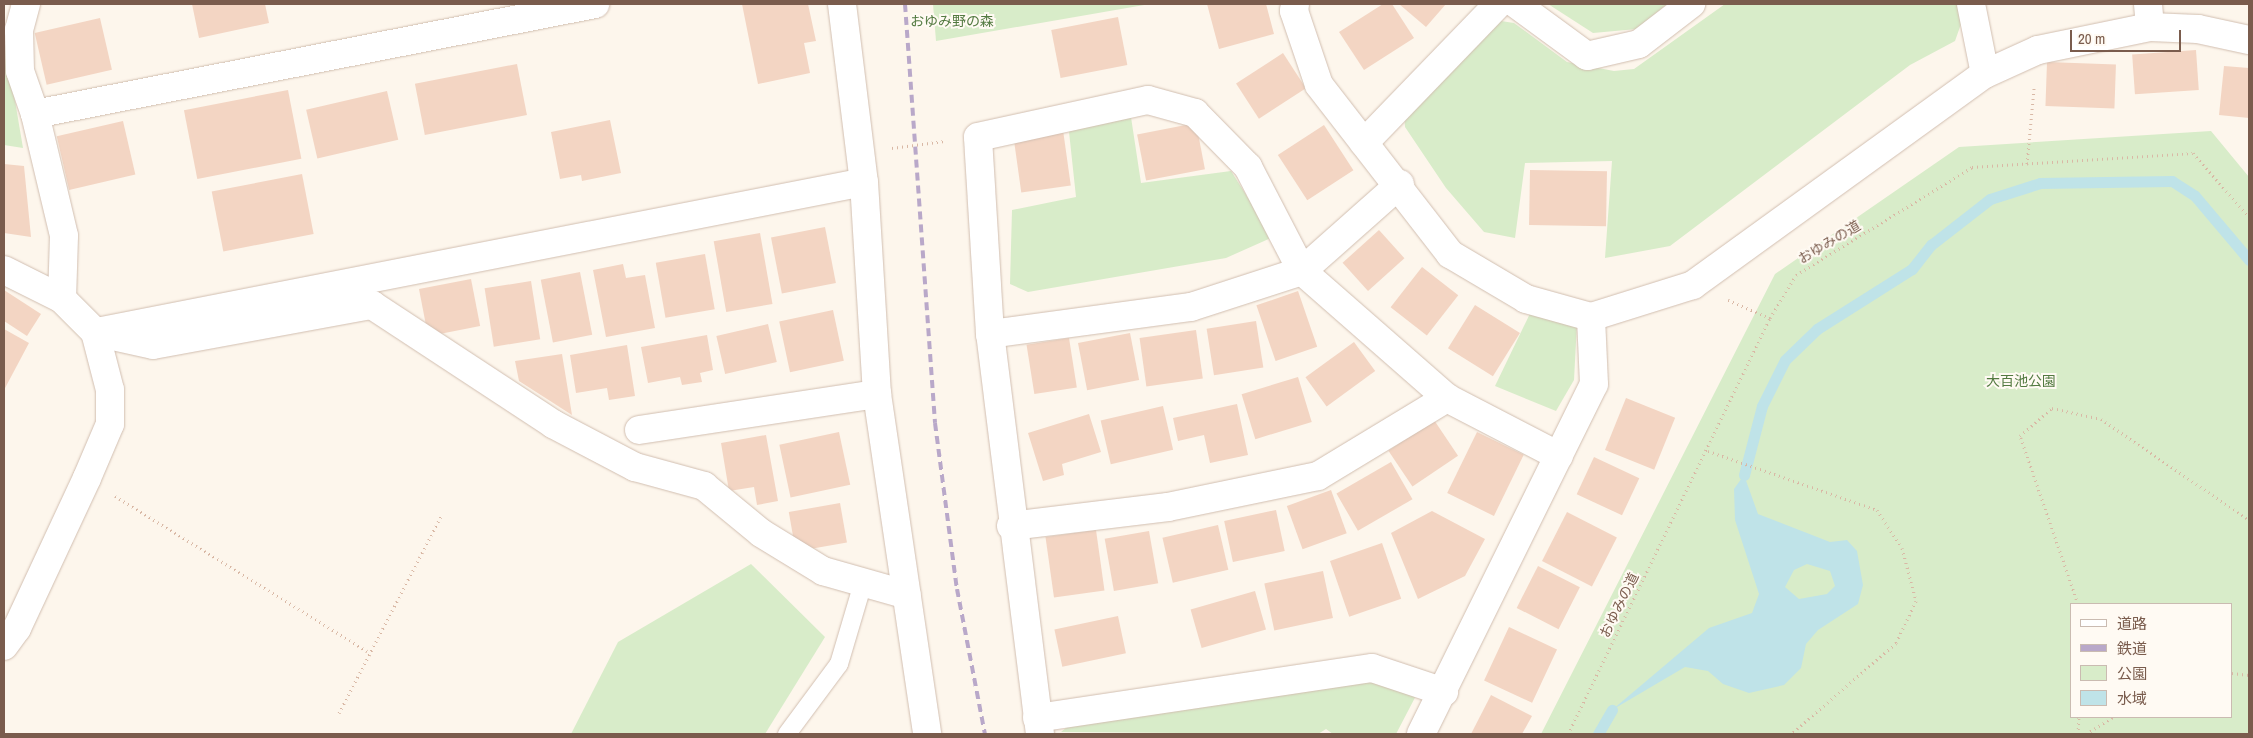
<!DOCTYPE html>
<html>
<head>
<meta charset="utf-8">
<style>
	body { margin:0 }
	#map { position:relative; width:2253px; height:738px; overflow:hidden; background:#fdf6ec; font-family:"Archivo Narrow","Noto Sans JP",sans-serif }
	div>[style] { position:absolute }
	.green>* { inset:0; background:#d8ecc9 }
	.water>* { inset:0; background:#bfe3e8 }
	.stream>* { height:11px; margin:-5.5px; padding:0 5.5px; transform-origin:5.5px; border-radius:5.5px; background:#bfe3e8 }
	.building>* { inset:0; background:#f3d5c3; transform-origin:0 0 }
	.path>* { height:3px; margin-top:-1.5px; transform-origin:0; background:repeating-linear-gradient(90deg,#d9b8a5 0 1px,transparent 0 5px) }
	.roads { filter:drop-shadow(0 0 1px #d1beb0) drop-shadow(0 0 1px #d1beb0) }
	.lane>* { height:18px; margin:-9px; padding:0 9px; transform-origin:9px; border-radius:9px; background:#fff }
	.street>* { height:28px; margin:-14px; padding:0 14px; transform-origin:14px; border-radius:14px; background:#fff }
	.rail>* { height:4px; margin-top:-2px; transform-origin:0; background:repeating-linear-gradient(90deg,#b9a8c9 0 8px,transparent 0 13px) }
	span { translate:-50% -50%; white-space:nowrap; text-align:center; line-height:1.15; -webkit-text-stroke:4px #fffaf3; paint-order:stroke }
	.park-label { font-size:14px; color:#537a41 }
	.street-label { font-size:14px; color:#7a5c4d }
	.frame { position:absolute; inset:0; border:5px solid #7a5c4d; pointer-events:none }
	.legend { position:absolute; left:2070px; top:603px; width:162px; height:115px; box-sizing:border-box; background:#fffaf3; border:1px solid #cabbb1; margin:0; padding:6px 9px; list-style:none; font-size:15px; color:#7a5c4d }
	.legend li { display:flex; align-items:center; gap:10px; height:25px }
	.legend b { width:25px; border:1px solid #cabbb1 }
	.scale { position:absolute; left:2070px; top:30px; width:111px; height:22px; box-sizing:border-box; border:2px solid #7a5c4d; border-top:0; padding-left:6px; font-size:15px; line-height:18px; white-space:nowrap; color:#7a5c4d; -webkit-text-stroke:4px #fffaf3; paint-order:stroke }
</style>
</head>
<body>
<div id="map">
	<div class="green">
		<i style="clip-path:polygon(933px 4px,1150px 4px,936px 41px)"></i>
		<i style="clip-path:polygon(1548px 4px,1667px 4px,1637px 29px,1593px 33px)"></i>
		<i style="clip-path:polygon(1725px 4px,1957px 4px,1961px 24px,1955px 41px,1910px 65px,1670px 246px,1605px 258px,1612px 161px,1525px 163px,1515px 238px,1484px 232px,1446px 188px,1405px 127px,1403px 101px,1501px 21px,1514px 23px,1567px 62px,1614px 71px,1634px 69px)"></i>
		<i style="clip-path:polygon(4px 36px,23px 148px,4px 145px)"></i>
		<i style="clip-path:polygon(1129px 104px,1141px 183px,1231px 171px,1273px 237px,1226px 258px,1028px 292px,1010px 284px,1012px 210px,1076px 197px,1067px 113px)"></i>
		<i style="clip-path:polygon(evenodd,2211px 131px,2249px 177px,2249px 734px,1541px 734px,1775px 274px,1959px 147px,2211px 131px,2072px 604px,2232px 604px,2232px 717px,2072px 717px,2072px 604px)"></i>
		<i style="clip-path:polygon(1537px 299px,1577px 323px,1574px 380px,1556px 411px,1495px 386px)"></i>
		<i style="clip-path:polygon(751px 564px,825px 637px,765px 734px,571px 734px,618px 642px)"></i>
		<i style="clip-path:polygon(1359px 669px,1420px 688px,1396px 734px,1333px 734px,1326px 729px,1318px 734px,1061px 732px,1082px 715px)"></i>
	</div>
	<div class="water">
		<i style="clip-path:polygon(evenodd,1744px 475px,1758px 514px,1830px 542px,1847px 540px,1857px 551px,1863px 585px,1858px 604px,1818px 630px,1806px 644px,1801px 668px,1784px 685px,1749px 693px,1723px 684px,1708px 671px,1685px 667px,1612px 710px,1709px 628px,1752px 613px,1759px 594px,1735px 520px,1734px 489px,1744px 475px,1807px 564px,1830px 571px,1835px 586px,1827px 594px,1799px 599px,1785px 587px,1794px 570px,1807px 564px)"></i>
	</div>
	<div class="stream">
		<i style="left:1744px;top:475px;width:71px;rotate:-75.4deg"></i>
		<i style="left:1762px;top:406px;width:51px;rotate:-63.4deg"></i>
		<i style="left:1785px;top:360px;width:45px;rotate:-44.1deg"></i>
		<i style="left:1817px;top:329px;width:112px;rotate:-32.3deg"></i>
		<i style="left:1912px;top:269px;width:31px;rotate:-52deg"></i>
		<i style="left:1931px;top:245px;width:75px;rotate:-37.9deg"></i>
		<i style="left:1990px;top:199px;width:52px;rotate:-17.7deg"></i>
		<i style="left:2040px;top:183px;width:132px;rotate:-0.9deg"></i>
		<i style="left:2172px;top:181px;width:27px;rotate:33deg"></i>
		<i style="left:2195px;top:196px;width:84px;rotate:49.8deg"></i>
		<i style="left:1598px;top:734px;width:28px;rotate:-60deg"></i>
	</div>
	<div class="building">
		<i style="clip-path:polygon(192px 4px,265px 4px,269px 23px,199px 38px)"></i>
		<i style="clip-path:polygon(742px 4px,808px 4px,816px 41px,804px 43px,810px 73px,758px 84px)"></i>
		<i style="clip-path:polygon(1207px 4px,1266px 4px,1274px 34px,1219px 49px)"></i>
		<i style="clip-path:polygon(1383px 4px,1392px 4px,1414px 38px,1364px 70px,1339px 32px)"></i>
		<i style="clip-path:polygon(1399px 4px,1446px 4px,1426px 27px)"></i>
		<i style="left:1118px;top:17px;width:49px;height:68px;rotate:79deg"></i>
		<i style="left:100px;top:18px;width:53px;height:67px;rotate:77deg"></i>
		<i style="left:2196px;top:50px;width:40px;height:64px;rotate:86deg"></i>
		<i style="left:1283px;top:53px;width:42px;height:56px;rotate:57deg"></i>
		<i style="left:2047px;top:62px;width:69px;height:44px;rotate:2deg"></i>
		<i style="left:517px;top:64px;width:52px;height:104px;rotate:79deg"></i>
		<i style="clip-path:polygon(2224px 66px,2249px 68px,2249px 118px,2219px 115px)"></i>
		<i style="left:288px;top:90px;width:70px;height:106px;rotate:79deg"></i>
		<i style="left:387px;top:91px;width:50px;height:83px;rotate:77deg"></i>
		<i style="clip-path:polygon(610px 120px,621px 173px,582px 181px,581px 175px,560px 179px,551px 132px)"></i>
		<i style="left:123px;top:121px;width:55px;height:68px;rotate:77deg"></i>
		<i style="left:1196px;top:123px;width:47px;height:60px;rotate:79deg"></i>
		<i style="left:1324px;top:125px;width:54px;height:55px;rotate:57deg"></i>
		<i style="left:1063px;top:130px;width:56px;height:50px;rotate:82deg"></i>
		<i style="clip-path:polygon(4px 164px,24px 166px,31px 237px,4px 233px)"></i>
		<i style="left:1530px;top:170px;width:77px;height:55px;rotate:1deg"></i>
		<i style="left:302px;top:174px;width:61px;height:92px;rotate:79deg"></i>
		<i style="left:825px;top:227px;width:57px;height:55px;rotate:79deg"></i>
		<i style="left:1379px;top:230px;width:38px;height:49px;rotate:48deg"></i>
		<i style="left:760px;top:233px;width:72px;height:47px;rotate:80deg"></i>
		<i style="left:705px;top:254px;width:56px;height:50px;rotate:80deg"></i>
		<i style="clip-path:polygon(623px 264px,626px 278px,645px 275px,655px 328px,606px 337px,593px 270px)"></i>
		<i style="left:1422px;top:267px;width:46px;height:51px;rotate:38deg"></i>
		<i style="left:580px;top:272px;width:64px;height:40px;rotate:79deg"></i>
		<i style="left:471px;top:279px;width:48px;height:53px;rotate:79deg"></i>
		<i style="left:531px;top:281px;width:59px;height:47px;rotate:81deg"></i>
		<i style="clip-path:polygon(4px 290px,41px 314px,27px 336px,4px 321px)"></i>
		<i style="left:1298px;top:291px;width:59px;height:44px;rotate:71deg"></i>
		<i style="left:1475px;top:305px;width:53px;height:51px;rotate:32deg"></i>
		<i style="left:833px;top:310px;width:52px;height:55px;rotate:78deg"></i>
		<i style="left:1256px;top:321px;width:47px;height:50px;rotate:81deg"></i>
		<i style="left:768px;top:324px;width:39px;height:53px;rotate:77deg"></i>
		<i style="clip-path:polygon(4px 329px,29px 343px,4px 390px)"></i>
		<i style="left:1196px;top:330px;width:49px;height:57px;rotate:82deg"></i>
		<i style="left:1130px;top:333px;width:48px;height:53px;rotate:79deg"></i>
		<i style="clip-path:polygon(707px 335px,713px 370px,700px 373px,702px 382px,682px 385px,680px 377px,648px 383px,641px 347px)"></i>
		<i style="left:1069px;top:338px;width:50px;height:43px;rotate:81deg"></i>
		<i style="left:1354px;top:342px;width:36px;height:60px;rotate:54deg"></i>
		<i style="clip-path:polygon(627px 345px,635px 396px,609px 400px,607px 388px,576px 393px,570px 355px)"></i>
		<i style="clip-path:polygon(562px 354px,572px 415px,519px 381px,515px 361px)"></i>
		<i style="left:1298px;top:377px;width:47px;height:59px;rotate:73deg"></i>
		<i style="left:1626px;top:398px;width:53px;height:56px;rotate:22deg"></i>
		<i style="clip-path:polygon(1237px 404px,1248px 455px,1210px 463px,1204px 435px,1178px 441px,1173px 418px)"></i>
		<i style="left:1163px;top:406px;width:45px;height:64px;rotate:77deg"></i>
		<i style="clip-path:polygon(1089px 414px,1101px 452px,1062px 464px,1064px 475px,1043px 481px,1028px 433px)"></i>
		<i style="left:1434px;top:420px;width:43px;height:55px;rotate:56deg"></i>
		<i style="left:839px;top:432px;width:54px;height:61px;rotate:78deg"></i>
		<i style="left:1477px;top:432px;width:52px;height:68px;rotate:26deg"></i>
		<i style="clip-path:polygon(766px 435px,778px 501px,757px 505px,754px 487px,729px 491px,721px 443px)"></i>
		<i style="left:1594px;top:457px;width:50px;height:41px;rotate:25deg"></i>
		<i style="left:1391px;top:462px;width:43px;height:63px;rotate:60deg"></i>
		<i style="left:1331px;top:490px;width:46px;height:47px;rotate:70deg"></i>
		<i style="left:840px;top:503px;width:40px;height:52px;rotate:80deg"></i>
		<i style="left:1276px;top:510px;width:42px;height:53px;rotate:78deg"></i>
		<i style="clip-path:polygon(1432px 511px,1485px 539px,1465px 576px,1418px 599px,1391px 533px)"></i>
		<i style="left:1567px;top:512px;width:56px;height:55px;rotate:27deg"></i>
		<i style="left:1218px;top:525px;width:46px;height:57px;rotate:77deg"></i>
		<i style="left:1096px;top:530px;width:61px;height:51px;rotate:82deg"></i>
		<i style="left:1149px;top:531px;width:53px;height:45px;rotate:80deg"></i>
		<i style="left:1382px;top:543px;width:59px;height:55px;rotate:71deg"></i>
		<i style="left:1538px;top:566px;width:47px;height:47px;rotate:27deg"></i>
		<i style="left:1323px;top:571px;width:48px;height:60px;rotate:78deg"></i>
		<i style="left:1255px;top:591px;width:40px;height:67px;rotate:74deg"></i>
		<i style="left:1118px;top:616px;width:38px;height:65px;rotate:78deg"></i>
		<i style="left:1509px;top:627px;width:53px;height:59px;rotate:25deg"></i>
		<i style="clip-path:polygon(1491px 695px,1532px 716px,1522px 734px,1471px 734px)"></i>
	</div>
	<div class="path">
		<i style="left:892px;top:148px;width:53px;rotate:-7.5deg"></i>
		<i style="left:2027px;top:164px;width:76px;rotate:-84.7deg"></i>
		<i style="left:1728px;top:300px;width:46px;rotate:23.2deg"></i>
		<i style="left:1708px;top:451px;width:179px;rotate:19.2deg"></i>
		<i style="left:1877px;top:510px;width:45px;rotate:56.7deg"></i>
		<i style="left:1902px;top:548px;width:55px;rotate:75.2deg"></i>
		<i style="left:1916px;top:601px;width:47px;rotate:115.5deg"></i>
		<i style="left:1896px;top:643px;width:139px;rotate:139.1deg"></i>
		<i style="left:115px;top:496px;width:296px;rotate:31.6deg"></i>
		<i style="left:2078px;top:604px;width:178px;rotate:-109deg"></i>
		<i style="left:2020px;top:436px;width:43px;rotate:-41.2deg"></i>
		<i style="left:2052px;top:408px;width:50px;rotate:12.7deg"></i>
		<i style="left:2101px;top:419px;width:179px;rotate:34.3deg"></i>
		<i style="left:2232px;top:673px;width:17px;rotate:7deg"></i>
		<i style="left:339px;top:713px;width:224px;rotate:-62.6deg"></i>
		<i style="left:1568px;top:734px;width:462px;rotate:-64.1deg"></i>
		<i style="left:1770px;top:318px;width:50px;rotate:-58.8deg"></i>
		<i style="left:1796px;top:275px;width:206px;rotate:-31.5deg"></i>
		<i style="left:1972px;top:167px;width:221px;rotate:-3.6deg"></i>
		<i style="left:2193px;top:153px;width:85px;rotate:48.8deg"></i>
		<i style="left:2078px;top:734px;width:17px;rotate:-87deg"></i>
		<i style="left:2086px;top:734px;width:32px;rotate:-32deg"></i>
	</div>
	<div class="roads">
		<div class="lane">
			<i style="left:787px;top:734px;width:87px;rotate:-53.4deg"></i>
			<i style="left:839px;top:664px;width:84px;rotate:-73.5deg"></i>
		</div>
		<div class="street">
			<i style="left:26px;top:4px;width:27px;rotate:105deg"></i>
			<i style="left:19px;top:30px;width:41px;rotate:88.6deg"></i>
			<i style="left:20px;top:71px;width:46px;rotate:70.8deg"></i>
			<i style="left:35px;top:114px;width:125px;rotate:76.6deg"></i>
			<i style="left:64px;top:236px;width:63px;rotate:91.8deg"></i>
			<i style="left:842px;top:4px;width:179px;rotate:83deg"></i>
			<i style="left:864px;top:182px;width:212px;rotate:86.5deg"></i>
			<i style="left:877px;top:394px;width:344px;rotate:81.6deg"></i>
			<i style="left:1295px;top:4px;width:7px;rotate:98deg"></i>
			<i style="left:1294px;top:11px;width:78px;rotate:71.3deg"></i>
			<i style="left:1319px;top:85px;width:214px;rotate:52.2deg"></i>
			<i style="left:1450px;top:254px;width:88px;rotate:30.6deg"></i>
			<i style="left:1526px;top:299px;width:67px;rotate:15.5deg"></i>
			<i style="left:1591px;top:317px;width:107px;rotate:-17.4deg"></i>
			<i style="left:1693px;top:285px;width:360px;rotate:-35.9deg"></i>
			<i style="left:1985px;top:74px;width:58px;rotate:-24.4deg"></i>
			<i style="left:2038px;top:50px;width:114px;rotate:-11.6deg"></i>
			<i style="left:2150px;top:27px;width:48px;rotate:2.4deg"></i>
			<i style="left:2198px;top:29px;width:52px;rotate:12.2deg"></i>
			<i style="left:1516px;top:4px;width:88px;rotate:36.2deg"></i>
			<i style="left:1587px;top:56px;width:53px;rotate:-13deg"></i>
			<i style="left:1639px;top:44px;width:66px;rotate:-37.6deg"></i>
			<i style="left:1971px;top:4px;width:71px;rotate:78.7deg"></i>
			<i style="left:2148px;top:4px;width:23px;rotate:85deg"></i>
			<i style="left:35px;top:114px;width:571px;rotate:-11.11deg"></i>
			<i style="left:1364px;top:143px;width:193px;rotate:-46deg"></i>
			<i style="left:4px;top:270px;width:65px;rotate:26.6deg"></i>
			<i style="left:62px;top:299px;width:47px;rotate:45deg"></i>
			<i style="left:95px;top:332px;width:60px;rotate:75.5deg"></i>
			<i style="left:110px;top:390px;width:34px;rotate:90deg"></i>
			<i style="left:110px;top:424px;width:59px;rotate:113.1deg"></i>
			<i style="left:87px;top:478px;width:166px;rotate:115deg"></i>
			<i style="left:17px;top:628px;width:22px;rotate:126deg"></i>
			<i style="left:102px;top:331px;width:776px;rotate:-11.06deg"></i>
			<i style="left:95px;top:332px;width:59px;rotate:12.6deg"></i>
			<i style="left:153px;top:345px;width:223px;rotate:-10.4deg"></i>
			<i style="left:372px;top:305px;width:217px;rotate:33.3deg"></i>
			<i style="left:553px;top:424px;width:93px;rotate:27.7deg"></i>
			<i style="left:635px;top:467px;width:72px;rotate:15.4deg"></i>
			<i style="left:704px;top:486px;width:74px;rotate:39.5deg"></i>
			<i style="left:761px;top:533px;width:73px;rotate:31.5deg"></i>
			<i style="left:823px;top:571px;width:87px;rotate:15.9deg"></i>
			<i style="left:990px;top:334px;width:203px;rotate:-7.7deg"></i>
			<i style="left:1191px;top:307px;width:117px;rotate:-18deg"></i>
			<i style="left:1302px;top:271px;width:131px;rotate:-41.6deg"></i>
			<i style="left:639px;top:430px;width:241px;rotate:-8.6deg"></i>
			<i style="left:1011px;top:526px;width:158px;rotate:-6.9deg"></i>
			<i style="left:1168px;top:507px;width:153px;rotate:-11.7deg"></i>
			<i style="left:1318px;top:476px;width:151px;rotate:-31.2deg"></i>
			<i style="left:1037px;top:718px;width:339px;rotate:-8.5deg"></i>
			<i style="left:1372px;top:668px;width:76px;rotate:18.4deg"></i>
			<i style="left:1040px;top:734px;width:403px;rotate:-97.1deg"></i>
			<i style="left:990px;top:334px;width:197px;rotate:-93.5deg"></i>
			<i style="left:978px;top:137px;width:174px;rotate:-12.3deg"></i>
			<i style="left:1148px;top:100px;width:49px;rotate:15.5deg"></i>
			<i style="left:1195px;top:113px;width:76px;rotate:45.5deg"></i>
			<i style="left:1248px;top:167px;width:117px;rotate:62.6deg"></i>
			<i style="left:1302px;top:271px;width:193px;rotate:41.2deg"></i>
			<i style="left:1447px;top:398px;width:126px;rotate:27.4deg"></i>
			<i style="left:1421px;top:734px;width:390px;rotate:-63.7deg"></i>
			<i style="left:1594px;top:384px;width:67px;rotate:-92.6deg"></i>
		</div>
	</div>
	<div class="rail">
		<i style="left:905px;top:4px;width:420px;rotate:85.9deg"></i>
		<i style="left:935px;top:423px;width:167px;rotate:82.5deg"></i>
		<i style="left:957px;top:589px;width:148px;rotate:79.1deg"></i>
	</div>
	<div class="park-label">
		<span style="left:952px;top:21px">おゆみ野の森</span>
		<span style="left:2021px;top:381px">大百池公園</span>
	</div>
	<div class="street-label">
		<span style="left:1829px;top:242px;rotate:-31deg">おゆみの道</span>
		<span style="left:1619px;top:605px;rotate:-64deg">おゆみの道</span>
	</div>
	<div class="frame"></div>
	<ul class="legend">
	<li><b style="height:6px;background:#fff"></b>道路</li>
	<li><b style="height:6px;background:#b9a8c9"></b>鉄道</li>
	<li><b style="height:14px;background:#d8ecc9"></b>公園</li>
	<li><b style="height:14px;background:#bfe3e8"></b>水域</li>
	</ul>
	<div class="scale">20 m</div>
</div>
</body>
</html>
